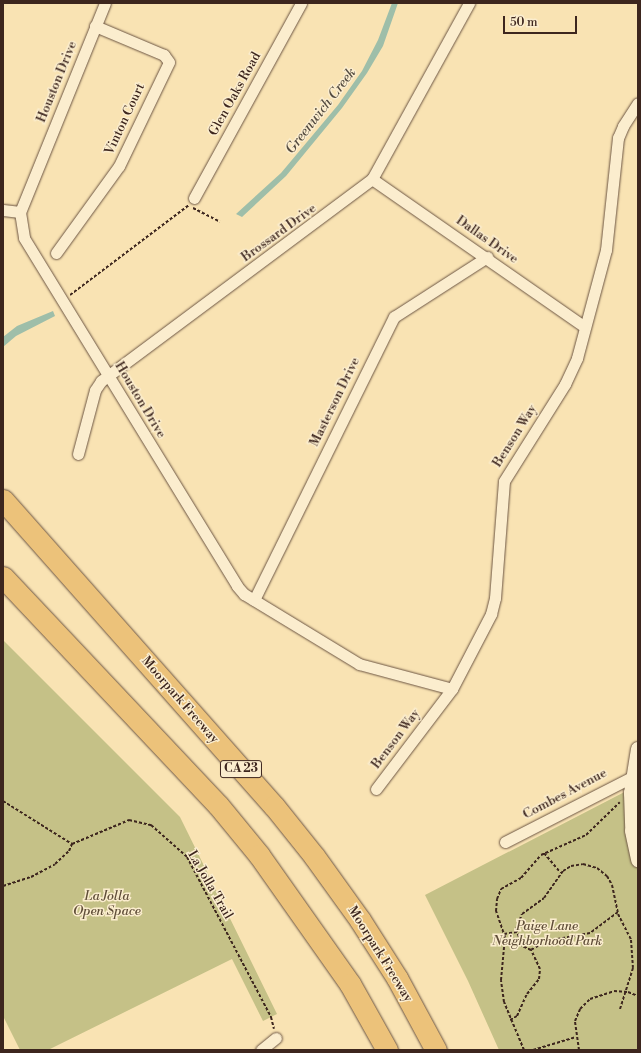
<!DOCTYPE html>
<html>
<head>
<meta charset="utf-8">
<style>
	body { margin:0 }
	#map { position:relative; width:641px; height:1053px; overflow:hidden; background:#f9e3b3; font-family:"Libre Bodoni",serif }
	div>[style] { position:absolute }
	.green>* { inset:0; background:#c5c187 }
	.water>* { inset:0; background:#9ebea9 }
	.path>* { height:2px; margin-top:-1px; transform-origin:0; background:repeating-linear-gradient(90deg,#3d261e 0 3px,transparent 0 5px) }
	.roads { filter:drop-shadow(0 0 1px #6c5543) drop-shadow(0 0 1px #6c5543) }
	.minor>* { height:11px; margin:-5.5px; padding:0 5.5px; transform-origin:5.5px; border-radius:5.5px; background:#fbedce }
	.tertiary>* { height:14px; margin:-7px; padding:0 7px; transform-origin:7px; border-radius:7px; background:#fbedce }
	.motorway>* { height:21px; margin:-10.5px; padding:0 10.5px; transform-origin:10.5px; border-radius:10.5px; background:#ecc27a }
	span { translate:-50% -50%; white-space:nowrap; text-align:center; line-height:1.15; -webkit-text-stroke:3px #fbedce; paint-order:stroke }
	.shield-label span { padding:1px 3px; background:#fbedce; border:1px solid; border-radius:3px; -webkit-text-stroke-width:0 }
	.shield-label { font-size:12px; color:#3d261e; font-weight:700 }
	.street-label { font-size:13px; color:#3d261e }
	.park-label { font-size:13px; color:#5f4d38; font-style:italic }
	.water-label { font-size:14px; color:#554c41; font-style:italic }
	.frame { position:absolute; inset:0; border:4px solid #3d261e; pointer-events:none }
	.scale { position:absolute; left:503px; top:16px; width:74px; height:18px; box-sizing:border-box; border:2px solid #3d261e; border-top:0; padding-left:5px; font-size:12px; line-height:14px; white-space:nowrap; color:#3d261e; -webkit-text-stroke:3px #fbedce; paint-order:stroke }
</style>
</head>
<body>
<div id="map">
	<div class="green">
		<i style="clip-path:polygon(3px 640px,180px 817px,277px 1014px,263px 1021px,232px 959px,48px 1050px,20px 1050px,3px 1016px)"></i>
		<i style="clip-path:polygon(638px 785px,638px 1050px,499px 1050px,468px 981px,425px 895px)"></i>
	</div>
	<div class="water">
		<i style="clip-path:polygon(392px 3px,398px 3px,383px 46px,367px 73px,342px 108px,286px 176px,242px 217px,236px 214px,281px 173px,338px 105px,362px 71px,378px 40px)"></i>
		<i style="clip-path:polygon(53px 311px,55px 316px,16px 336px,3px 347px,3px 337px,17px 326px)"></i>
	</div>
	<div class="path">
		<i style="left:193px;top:208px;width:30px;rotate:27deg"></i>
		<i style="left:70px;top:295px;width:149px;rotate:-37.1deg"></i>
		<i style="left:3px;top:801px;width:81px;rotate:31.9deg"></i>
		<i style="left:72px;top:844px;width:62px;rotate:-22.8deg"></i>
		<i style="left:129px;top:820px;width:23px;rotate:13deg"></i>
		<i style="left:151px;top:825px;width:48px;rotate:41.6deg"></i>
		<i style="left:187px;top:857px;width:181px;rotate:62.3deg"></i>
		<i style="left:271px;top:1017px;width:12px;rotate:76deg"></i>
		<i style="left:544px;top:853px;width:26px;rotate:50deg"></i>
		<i style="left:3px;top:886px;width:29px;rotate:-18deg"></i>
		<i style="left:31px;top:877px;width:27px;rotate:-28deg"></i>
		<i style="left:55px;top:864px;width:19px;rotate:-43deg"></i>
		<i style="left:69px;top:851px;width:8px;rotate:-67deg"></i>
		<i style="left:618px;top:912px;width:35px;rotate:143deg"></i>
		<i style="left:590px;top:933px;width:44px;rotate:169.5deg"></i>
		<i style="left:547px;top:941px;width:18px;rotate:151deg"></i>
		<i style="left:531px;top:950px;width:10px;rotate:-156deg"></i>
		<i style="left:522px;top:946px;width:18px;rotate:-109deg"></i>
		<i style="left:516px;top:929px;width:16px;rotate:-68deg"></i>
		<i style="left:522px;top:914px;width:27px;rotate:-36deg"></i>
		<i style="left:544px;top:898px;width:33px;rotate:-55deg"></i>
		<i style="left:563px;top:871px;width:9px;rotate:-32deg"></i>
		<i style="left:571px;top:866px;width:12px;rotate:-9deg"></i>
		<i style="left:583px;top:864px;width:15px;rotate:16deg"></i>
		<i style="left:597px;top:868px;width:13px;rotate:39deg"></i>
		<i style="left:607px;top:876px;width:10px;rotate:61deg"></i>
		<i style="left:612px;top:885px;width:30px;rotate:78deg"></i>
		<i style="left:618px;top:914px;width:29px;rotate:63deg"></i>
		<i style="left:631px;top:940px;width:28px;rotate:86deg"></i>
		<i style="left:633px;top:968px;width:43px;rotate:107.6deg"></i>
		<i style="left:504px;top:934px;width:13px;rotate:-9deg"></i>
		<i style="left:510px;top:1020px;width:8px;rotate:-30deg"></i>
		<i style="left:517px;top:1016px;width:24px;rotate:-66deg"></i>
		<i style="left:527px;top:994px;width:19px;rotate:-51deg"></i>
		<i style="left:539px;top:979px;width:10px;rotate:-84deg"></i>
		<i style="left:540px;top:969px;width:21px;rotate:-115deg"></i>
		<i style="left:524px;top:1050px;width:52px;rotate:-112.6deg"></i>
		<i style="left:504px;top:1002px;width:22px;rotate:-98deg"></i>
		<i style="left:501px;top:980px;width:43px;rotate:-84.7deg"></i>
		<i style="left:505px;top:937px;width:28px;rotate:-109deg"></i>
		<i style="left:496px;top:911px;width:12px;rotate:-85deg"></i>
		<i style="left:497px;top:899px;width:11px;rotate:-68deg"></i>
		<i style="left:501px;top:889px;width:23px;rotate:-29deg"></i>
		<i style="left:521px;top:878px;width:30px;rotate:-49deg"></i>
		<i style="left:541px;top:855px;width:49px;rotate:-24deg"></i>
		<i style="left:586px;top:835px;width:47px;rotate:-44.1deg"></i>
		<i style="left:533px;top:1050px;width:45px;rotate:-16.8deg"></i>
		<i style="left:579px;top:1050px;width:29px;rotate:-98deg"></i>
		<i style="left:575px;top:1021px;width:13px;rotate:-67deg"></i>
		<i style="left:580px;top:1009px;width:14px;rotate:-45deg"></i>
		<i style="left:590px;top:999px;width:25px;rotate:-18deg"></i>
		<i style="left:614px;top:991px;width:14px;rotate:4deg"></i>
		<i style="left:628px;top:992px;width:11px;rotate:22deg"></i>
	</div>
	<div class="roads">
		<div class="minor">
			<i style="left:105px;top:3px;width:226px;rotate:112.1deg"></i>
			<i style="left:20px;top:212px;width:26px;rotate:81deg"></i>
			<i style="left:24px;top:238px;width:408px;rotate:58.5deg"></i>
			<i style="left:237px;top:586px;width:11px;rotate:49deg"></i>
			<i style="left:244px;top:594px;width:135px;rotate:31.3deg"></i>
			<i style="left:359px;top:664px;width:96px;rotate:15deg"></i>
			<i style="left:372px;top:179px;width:259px;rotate:34.8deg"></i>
			<i style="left:194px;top:198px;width:222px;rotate:-61.2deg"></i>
			<i style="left:3px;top:210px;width:17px;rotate:7deg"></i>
			<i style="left:56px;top:253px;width:107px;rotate:-54.1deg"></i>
			<i style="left:119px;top:166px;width:115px;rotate:-64.3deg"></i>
			<i style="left:169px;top:62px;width:9px;rotate:-126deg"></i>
			<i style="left:164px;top:55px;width:75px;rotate:-157.2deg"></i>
			<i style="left:78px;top:454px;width:66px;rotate:-75.1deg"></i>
			<i style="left:95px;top:390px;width:11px;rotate:-56deg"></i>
			<i style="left:101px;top:381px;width:338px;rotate:-36.7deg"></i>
			<i style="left:372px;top:179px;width:201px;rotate:-61.1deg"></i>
			<i style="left:254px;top:600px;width:316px;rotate:-63.7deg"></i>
			<i style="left:394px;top:317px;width:111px;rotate:-32.8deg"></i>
			<i style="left:376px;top:789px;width:126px;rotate:-52.8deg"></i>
			<i style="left:452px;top:689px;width:85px;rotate:-62.5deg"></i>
			<i style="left:491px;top:614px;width:16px;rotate:-76deg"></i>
			<i style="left:495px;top:598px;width:117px;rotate:-85.6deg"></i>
			<i style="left:504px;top:481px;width:115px;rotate:-57.8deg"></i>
			<i style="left:565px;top:384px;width:29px;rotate:-65deg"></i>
			<i style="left:577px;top:358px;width:112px;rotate:-75deg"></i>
			<i style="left:606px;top:250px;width:113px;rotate:-83.9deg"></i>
			<i style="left:618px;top:138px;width:13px;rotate:-67deg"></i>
			<i style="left:623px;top:126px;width:27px;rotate:-57deg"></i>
			<i style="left:505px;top:842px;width:149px;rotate:-27.1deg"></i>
			<i style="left:261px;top:1050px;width:19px;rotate:-39deg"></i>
		</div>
		<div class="tertiary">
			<i style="left:638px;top:749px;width:45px;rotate:99deg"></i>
			<i style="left:631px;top:793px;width:38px;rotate:88deg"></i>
			<i style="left:632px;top:831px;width:30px;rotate:78deg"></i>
		</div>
		<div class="motorway">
			<i style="left:3px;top:500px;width:409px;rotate:48.5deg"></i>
			<i style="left:274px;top:806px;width:64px;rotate:51.3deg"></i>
			<i style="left:314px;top:856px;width:79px;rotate:54.3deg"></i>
			<i style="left:360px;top:920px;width:69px;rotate:57.5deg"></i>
			<i style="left:397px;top:978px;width:82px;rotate:61.6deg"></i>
			<i style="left:3px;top:577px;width:313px;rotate:46.7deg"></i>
			<i style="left:218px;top:805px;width:65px;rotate:50.6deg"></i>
			<i style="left:259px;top:855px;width:158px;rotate:54.8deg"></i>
			<i style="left:350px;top:984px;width:76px;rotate:60.7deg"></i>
		</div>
	</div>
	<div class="shield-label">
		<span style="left:241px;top:769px">CA 23</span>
	</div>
	<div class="street-label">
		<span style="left:57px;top:82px;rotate:-68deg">Houston Drive</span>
		<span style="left:235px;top:94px;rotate:-61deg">Glen Oaks Road</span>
		<span style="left:125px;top:119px;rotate:-65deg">Vinton Court</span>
		<span style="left:279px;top:233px;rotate:-36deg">Brossard Drive</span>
		<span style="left:487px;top:240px;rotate:35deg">Dallas Drive</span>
		<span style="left:140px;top:400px;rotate:59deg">Houston Drive</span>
		<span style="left:335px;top:402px;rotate:-64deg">Masterson Drive</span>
		<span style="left:515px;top:436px;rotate:-58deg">Benson Way</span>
		<span style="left:180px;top:700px;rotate:49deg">Moorpark Freeway</span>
		<span style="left:396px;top:739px;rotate:-53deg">Benson Way</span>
		<span style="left:565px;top:794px;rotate:-28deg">Combes Avenue</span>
		<span style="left:210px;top:885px;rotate:60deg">La Jolla Trail</span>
		<span style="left:380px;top:954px;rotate:58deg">Moorpark Freeway</span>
	</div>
	<div class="park-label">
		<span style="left:107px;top:904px">La Jolla<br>Open Space</span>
		<span style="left:547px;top:934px">Paige Lane<br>Neighborhood Park</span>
	</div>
	<div class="water-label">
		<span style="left:321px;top:111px;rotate:-52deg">Greenwich Creek</span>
	</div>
	<div class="frame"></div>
	<div class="scale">50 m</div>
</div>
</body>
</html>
